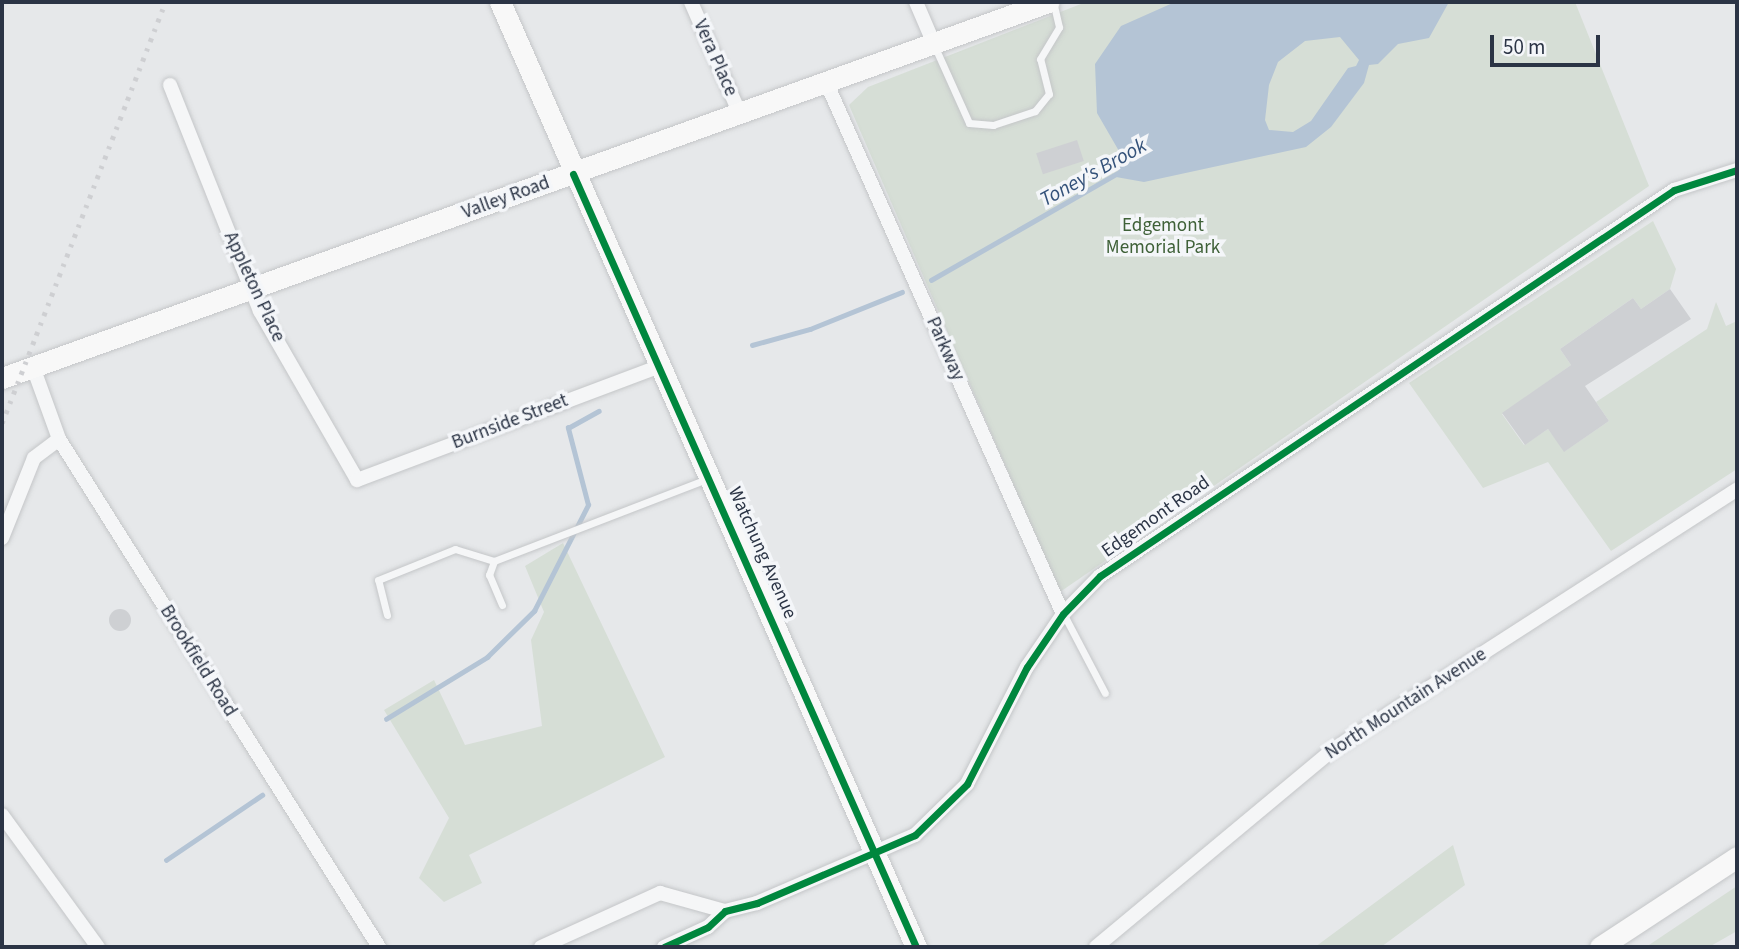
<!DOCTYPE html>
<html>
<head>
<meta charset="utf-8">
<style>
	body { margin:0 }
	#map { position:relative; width:1739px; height:949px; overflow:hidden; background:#e6e8ea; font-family:"Source Sans 3",sans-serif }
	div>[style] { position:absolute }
	.green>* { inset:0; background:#d6ded6 }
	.water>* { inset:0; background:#b4c4d5 }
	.stream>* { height:4.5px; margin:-2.25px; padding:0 2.25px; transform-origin:2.25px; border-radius:2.25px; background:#b4c4d5 }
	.building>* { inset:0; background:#ced0d3; transform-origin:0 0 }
	.round { border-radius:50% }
	.roads { filter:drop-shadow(0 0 2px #c4c6c8) drop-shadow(0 0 2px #c4c6c8) }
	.lane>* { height:7px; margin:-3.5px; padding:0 3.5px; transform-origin:3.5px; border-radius:3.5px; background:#f5f6f7 }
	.street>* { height:14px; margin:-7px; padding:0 7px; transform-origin:7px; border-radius:7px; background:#f5f6f7 }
	.secondary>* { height:21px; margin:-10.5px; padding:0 10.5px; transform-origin:10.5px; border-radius:10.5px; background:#f8f8f8 }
	.rail>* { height:4.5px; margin-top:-2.25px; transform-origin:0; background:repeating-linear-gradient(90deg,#cecfd2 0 3.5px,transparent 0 10.5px) }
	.cycleway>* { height:7px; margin:-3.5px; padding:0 3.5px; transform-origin:3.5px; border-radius:3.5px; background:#00873e }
	span { translate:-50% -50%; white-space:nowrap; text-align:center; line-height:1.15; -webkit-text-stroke:7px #f4f6f9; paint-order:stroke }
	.street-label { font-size:19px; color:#2b3445 }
	.park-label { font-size:19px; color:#3f6138 }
	.water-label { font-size:21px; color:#34527a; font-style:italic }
	.frame { position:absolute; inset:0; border:4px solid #2b3445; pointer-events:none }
	.scale { position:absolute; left:1490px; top:35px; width:110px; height:32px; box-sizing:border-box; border:4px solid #2b3445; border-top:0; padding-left:9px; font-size:21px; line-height:24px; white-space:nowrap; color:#2b3445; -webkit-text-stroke:5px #f4f6f9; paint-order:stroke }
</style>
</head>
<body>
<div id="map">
	<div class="green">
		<i style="clip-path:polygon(1086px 2px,1575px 2px,1649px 186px,1060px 592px,849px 105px,868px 87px)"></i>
		<i style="clip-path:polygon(1653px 221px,1676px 269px,1670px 289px,1641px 309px,1633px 298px,1560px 349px,1571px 365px,1502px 414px,1524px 445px,1548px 429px,1565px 451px,1609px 421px,1596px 402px,1707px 329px,1716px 302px,1726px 326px,1737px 321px,1737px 469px,1611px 551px,1548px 462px,1483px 488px,1409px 383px)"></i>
		<i style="clip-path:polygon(563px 543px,665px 757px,469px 855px,482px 883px,444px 902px,419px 878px,449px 818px,384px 710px,434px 680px,465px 745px,542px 726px,531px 640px,544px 612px,525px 566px)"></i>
		<i style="clip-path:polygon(1453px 845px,1465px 885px,1381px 947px,1315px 947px)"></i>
		<i style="clip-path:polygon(1737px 886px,1737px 931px,1709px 947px,1646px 947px)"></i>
	</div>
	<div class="water">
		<i style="clip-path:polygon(evenodd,1175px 2px,1449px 2px,1429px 38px,1398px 44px,1378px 64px,1369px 65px,1364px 83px,1331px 127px,1306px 147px,1144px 182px,1116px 177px,1123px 158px,1097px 113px,1095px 64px,1121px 26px,1175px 2px,1340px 37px,1359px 60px,1356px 66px,1348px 68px,1311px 121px,1293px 132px,1269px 130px,1265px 120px,1269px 85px,1278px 62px,1305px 41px,1340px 37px)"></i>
	</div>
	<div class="stream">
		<i style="left:931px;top:280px;width:215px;rotate:-29.8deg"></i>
		<i style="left:752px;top:345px;width:60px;rotate:-15.4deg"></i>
		<i style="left:810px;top:329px;width:99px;rotate:-21.9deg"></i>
		<i style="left:386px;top:719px;width:119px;rotate:-31.5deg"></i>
		<i style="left:487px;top:657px;width:66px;rotate:-44.4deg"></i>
		<i style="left:534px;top:611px;width:119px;rotate:-63deg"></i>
		<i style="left:588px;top:505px;width:80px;rotate:-104.6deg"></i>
		<i style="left:568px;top:428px;width:35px;rotate:-29deg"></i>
		<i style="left:166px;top:860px;width:116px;rotate:-34.1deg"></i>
	</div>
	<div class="building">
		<i style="left:1077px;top:140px;width:22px;height:43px;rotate:72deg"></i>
		<i style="clip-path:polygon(1670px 289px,1691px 319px,1585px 386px,1609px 421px,1564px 452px,1548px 429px,1525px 445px,1502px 413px,1571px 365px,1560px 349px,1633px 298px,1641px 309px)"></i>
		<i class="round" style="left:109px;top:609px;width:22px;height:22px"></i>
	</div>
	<div class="roads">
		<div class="lane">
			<i style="left:934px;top:45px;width:85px;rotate:65.8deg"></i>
			<i style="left:969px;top:123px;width:24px;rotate:5deg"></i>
			<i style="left:993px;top:125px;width:44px;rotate:-18.4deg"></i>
			<i style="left:1035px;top:111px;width:22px;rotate:-51deg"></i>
			<i style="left:1049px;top:94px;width:36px;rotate:-104deg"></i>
			<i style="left:1040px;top:59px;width:37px;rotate:-59deg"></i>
			<i style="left:1059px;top:27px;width:26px;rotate:-103deg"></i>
			<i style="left:502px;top:605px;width:33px;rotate:-113deg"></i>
			<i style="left:489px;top:575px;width:15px;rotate:-70deg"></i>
			<i style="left:494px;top:561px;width:228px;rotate:-21.1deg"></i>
			<i style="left:387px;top:615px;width:36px;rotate:-104deg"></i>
			<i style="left:378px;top:580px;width:83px;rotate:-21.9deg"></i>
			<i style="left:455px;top:549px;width:41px;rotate:17.1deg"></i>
			<i style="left:1064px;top:615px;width:88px;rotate:62.3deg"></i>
		</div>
		<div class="street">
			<i style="left:691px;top:2px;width:122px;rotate:66.4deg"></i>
			<i style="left:916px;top:2px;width:46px;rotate:66.8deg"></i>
			<i style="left:827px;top:84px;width:580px;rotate:66deg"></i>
			<i style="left:170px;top:85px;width:243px;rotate:68.3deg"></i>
			<i style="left:260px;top:311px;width:195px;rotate:60.1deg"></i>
			<i style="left:357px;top:480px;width:327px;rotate:-20.6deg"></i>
			<i style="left:33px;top:367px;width:77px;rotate:70.1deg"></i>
			<i style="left:59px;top:439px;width:600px;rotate:57.79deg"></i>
			<i style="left:2px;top:538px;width:86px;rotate:-68.2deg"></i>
			<i style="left:34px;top:458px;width:31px;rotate:-37deg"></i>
			<i style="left:2px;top:815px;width:163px;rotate:54deg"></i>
			<i style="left:541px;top:947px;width:131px;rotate:-24.4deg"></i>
			<i style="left:660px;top:893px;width:67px;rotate:15.5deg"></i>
			<i style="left:664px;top:947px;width:48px;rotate:-24.4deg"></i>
			<i style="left:708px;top:927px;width:23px;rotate:-43deg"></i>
			<i style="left:725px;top:911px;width:33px;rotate:-14deg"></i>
			<i style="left:757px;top:903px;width:172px;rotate:-23.3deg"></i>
			<i style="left:915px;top:835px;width:73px;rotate:-44.4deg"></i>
			<i style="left:967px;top:784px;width:131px;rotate:-62.9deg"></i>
			<i style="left:1027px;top:667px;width:64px;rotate:-55.8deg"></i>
			<i style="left:1063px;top:614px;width:53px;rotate:-45.8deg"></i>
			<i style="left:1100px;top:576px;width:692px;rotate:-33.92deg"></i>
			<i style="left:1674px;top:190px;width:66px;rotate:-17.6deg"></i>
			<i style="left:1096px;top:947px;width:306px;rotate:-39.8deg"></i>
			<i style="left:1331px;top:751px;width:483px;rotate:-32.8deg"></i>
		</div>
		<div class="secondary">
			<i style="left:500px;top:2px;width:1033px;rotate:66.24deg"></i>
			<i style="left:2px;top:378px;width:1112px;rotate:-19.77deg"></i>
			<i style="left:1600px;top:947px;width:164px;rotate:-33.3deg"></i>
		</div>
	</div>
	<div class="rail">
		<i style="left:2px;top:423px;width:451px;rotate:-68.8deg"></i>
	</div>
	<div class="cycleway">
		<i style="left:573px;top:174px;width:846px;rotate:66.07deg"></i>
		<i style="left:664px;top:947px;width:48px;rotate:-24.4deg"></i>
		<i style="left:708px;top:927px;width:23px;rotate:-43deg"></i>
		<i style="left:725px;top:911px;width:33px;rotate:-14deg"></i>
		<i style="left:757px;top:903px;width:172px;rotate:-23.3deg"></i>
		<i style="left:915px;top:835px;width:73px;rotate:-44.4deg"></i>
		<i style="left:967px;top:784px;width:131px;rotate:-62.9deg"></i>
		<i style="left:1027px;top:667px;width:64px;rotate:-55.8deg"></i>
		<i style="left:1063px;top:614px;width:53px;rotate:-45.8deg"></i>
		<i style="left:1100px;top:576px;width:692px;rotate:-33.92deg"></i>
		<i style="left:1674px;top:190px;width:66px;rotate:-17.6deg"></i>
	</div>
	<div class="street-label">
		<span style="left:715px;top:58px;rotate:66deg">Vera Place</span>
		<span style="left:506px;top:198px;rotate:-20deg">Valley Road</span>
		<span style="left:254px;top:287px;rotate:65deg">Appleton Place</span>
		<span style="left:945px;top:349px;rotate:66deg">Parkway</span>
		<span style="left:510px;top:422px;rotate:-21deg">Burnside Street</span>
		<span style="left:1156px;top:517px;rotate:-35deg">Edgemont Road</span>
		<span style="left:762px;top:553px;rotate:66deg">Watchung Avenue</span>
		<span style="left:198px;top:661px;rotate:58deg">Brookfield Road</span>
		<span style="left:1406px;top:704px;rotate:-33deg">North Mountain Avenue</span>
	</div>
	<div class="park-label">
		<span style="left:1163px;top:237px">Edgemont<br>Memorial Park</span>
	</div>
	<div class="water-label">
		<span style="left:1093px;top:172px;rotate:-29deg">Toney's Brook</span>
	</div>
	<div class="frame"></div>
	<div class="scale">50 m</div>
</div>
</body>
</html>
